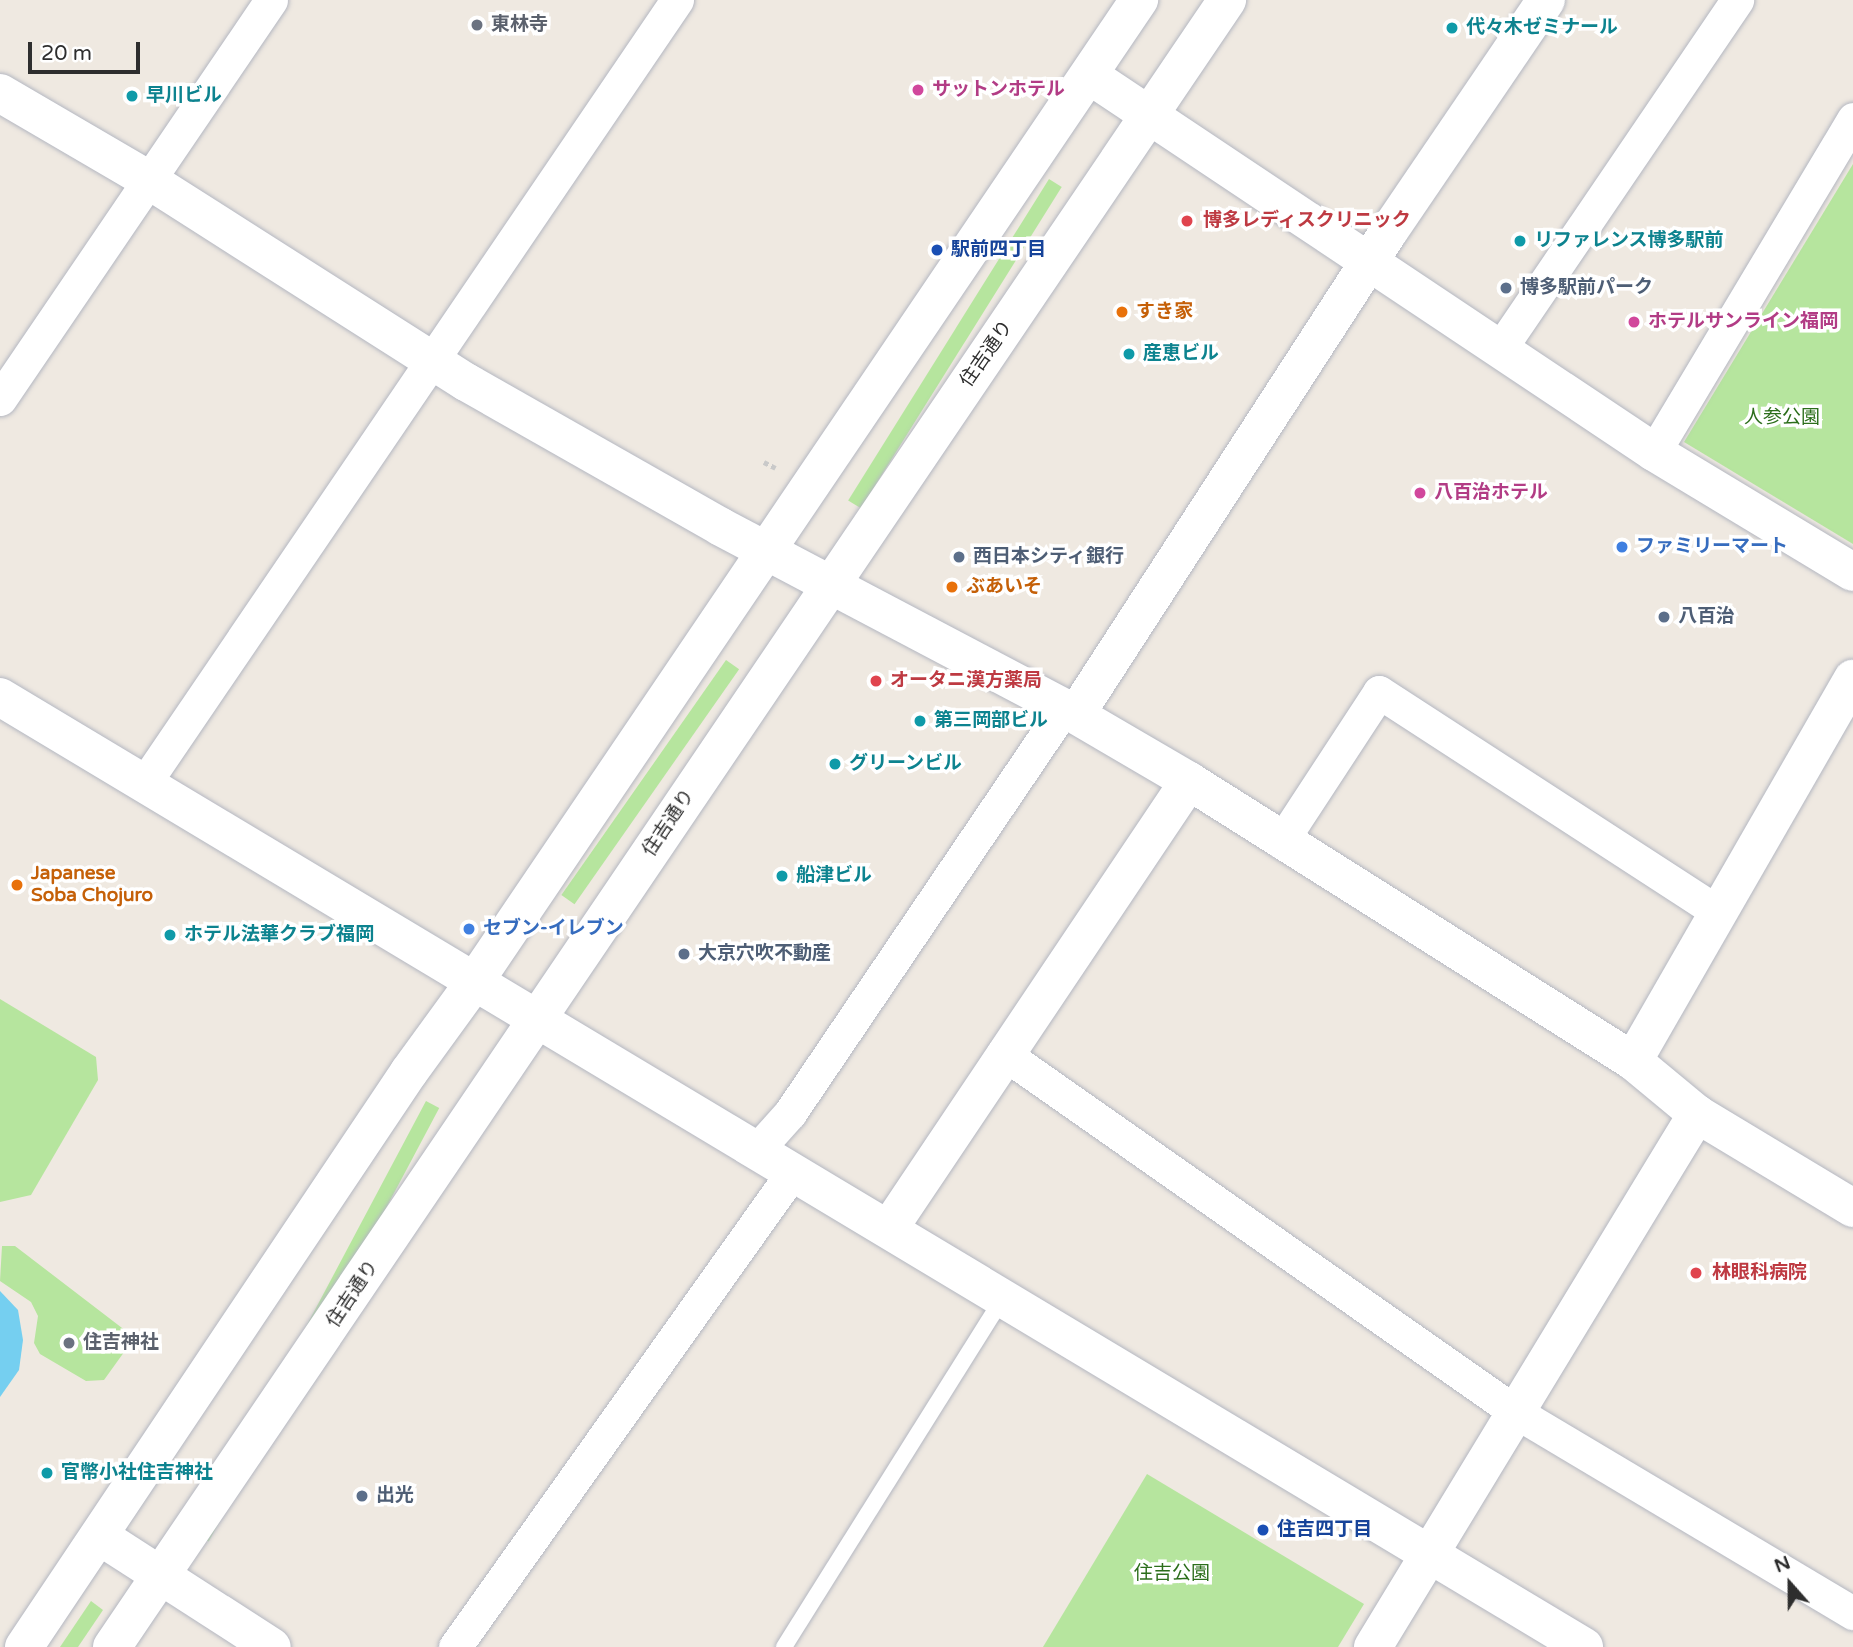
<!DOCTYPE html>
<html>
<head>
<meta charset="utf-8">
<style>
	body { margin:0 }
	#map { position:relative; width:1853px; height:1647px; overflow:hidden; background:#efe9e1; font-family:"Varela Round","Noto Sans JP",sans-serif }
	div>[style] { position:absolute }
	.green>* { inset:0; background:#b6e59e; transform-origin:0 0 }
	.water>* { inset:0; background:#75cff0 }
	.path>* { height:4.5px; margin-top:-2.25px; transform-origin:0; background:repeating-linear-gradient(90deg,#c9c9c9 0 5px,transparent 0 8.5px) }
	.roads { filter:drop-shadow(0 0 2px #b4b7c1) drop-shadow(0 0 2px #b4b7c1) }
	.lane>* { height:16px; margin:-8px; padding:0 8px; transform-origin:8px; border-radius:8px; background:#fff }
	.street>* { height:33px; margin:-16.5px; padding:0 16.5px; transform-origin:16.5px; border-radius:16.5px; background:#fff }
	.secondary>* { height:38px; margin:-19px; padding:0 19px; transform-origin:19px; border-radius:19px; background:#fff }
	.dots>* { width:19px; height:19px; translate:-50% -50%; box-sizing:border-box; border:4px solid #fff; border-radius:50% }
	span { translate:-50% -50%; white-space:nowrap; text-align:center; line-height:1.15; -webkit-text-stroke:7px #fff; paint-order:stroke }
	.worship-label { font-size:19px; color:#5b616d; font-weight:700 }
	.left { translate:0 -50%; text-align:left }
	.culture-label { font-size:19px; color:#0d838f; font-weight:700 }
	.hotel-label { font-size:19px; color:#b23c85; font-weight:700 }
	.health-label { font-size:19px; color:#be3a42; font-weight:700 }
	.transit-label { font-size:19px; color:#164399; font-weight:700 }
	.service-label { font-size:19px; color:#4e5e75; font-weight:700 }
	.food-label { font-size:19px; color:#c56008; font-weight:700 }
	.street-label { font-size:19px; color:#2e2e2e }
	.park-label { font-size:19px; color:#2c6e1b }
	.shop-label { font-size:19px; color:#366cbe; font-weight:700 }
	.north { position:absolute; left:1755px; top:1549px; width:70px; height:70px; -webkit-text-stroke:5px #fff; paint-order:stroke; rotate:339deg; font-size:19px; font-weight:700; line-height:28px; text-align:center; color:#2e2e2e }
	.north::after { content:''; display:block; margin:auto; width:24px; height:32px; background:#2e2e2e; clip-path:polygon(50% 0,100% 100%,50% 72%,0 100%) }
	.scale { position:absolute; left:28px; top:42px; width:112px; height:32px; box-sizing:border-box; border:4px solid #2e2e2e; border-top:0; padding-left:9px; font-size:21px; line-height:24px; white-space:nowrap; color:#2e2e2e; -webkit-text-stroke:5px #fff; paint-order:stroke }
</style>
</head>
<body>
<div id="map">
	<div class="green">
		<i style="clip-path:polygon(1853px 164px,1853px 544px,1684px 442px)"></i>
		<i style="left:1049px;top:179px;width:15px;height:379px;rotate:32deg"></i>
		<i style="left:726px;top:660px;width:16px;height:287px;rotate:35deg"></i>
		<i style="clip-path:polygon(0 999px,96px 1057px,98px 1080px,31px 1195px,0 1202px)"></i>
		<i style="left:426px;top:1101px;width:15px;height:491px;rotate:28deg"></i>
		<i style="clip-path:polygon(2px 1246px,15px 1246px,126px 1331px,127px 1348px,104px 1380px,86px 1381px,40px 1354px,34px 1343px,38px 1316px,31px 1302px,0 1281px)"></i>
		<i style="clip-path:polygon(1147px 1474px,1364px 1604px,1338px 1647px,1043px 1647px)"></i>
		<i style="clip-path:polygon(91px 1601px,103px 1610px,78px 1647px,60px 1647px)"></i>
	</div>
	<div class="water">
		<i style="clip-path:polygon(0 1291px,18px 1310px,23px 1340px,19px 1370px,0 1397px)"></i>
	</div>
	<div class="path">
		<i style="left:764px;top:462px;width:13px;rotate:27deg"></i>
	</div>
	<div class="roads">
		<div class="lane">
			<i style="left:784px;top:1647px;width:411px;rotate:-57.9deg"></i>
		</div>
		<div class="street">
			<i style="left:1500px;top:349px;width:422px;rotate:-55.8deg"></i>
			<i style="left:0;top:399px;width:482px;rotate:-55.8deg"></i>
			<i style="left:1654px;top:452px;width:388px;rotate:-59.1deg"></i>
			<i style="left:144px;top:784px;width:948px;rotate:-55.79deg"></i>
			<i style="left:1281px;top:842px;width:179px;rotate:-56.8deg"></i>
			<i style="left:1379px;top:692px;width:404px;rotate:33deg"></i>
			<i style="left:1003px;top:1053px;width:624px;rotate:35.01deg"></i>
			<i style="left:1514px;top:1411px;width:395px;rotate:30.8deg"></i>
			<i style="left:756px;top:1151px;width:51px;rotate:-48.2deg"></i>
			<i style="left:790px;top:1113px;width:489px;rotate:-55.9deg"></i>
			<i style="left:455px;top:1647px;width:582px;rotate:-54.59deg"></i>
		</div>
		<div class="secondary">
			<i style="left:1089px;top:75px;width:679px;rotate:33.71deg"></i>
			<i style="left:1654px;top:452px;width:232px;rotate:31.1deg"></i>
			<i style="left:0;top:93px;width:170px;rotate:30.3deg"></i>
			<i style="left:147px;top:179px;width:378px;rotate:32.5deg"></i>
			<i style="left:466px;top:382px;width:293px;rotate:29.6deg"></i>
			<i style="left:721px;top:527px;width:388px;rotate:27.8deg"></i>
			<i style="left:1064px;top:708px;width:145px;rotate:30.3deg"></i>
			<i style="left:1189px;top:781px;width:525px;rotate:32.24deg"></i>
			<i style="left:1633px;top:1061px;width:83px;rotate:39.6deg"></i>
			<i style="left:1697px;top:1114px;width:182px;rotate:31.1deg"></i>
			<i style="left:0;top:697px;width:1847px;rotate:30.95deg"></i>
			<i style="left:1076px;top:714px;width:576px;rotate:-57.06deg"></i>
			<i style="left:1389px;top:231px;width:279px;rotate:-55.8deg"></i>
			<i style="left:1633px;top:1061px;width:441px;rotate:-60.1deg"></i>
			<i style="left:890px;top:1227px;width:537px;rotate:-56.16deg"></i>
			<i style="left:101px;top:1537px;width:203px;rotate:32.8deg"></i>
			<i style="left:24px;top:1647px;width:692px;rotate:-56.2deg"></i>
			<i style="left:409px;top:1072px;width:112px;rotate:-54deg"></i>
			<i style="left:475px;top:981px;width:1185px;rotate:-55.91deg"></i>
			<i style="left:112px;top:1647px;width:1989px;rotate:-55.9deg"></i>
			<i style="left:1373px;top:1647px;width:624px;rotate:-58.71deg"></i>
		</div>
	</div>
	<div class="dots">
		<i style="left:477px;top:25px;background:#6b7280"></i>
		<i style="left:1452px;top:28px;background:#0f9aa8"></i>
		<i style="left:918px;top:90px;background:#d1479c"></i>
		<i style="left:132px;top:96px;background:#0f9aa8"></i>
		<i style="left:1187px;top:221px;background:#e0444e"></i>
		<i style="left:1520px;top:241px;background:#0f9aa8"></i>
		<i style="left:937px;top:250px;background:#1a4fb4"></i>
		<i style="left:1506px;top:288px;background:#5c6f8a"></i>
		<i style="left:1122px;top:312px;background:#e8710a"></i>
		<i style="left:1634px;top:322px;background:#d1479c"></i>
		<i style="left:1129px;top:354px;background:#0f9aa8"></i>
		<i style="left:1420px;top:493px;background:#d1479c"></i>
		<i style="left:1622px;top:547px;background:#3f7fe0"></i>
		<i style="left:959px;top:557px;background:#5c6f8a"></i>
		<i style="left:952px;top:587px;background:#e8710a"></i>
		<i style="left:1664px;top:617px;background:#5c6f8a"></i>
		<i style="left:876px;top:681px;background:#e0444e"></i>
		<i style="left:920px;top:721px;background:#0f9aa8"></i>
		<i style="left:835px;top:764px;background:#0f9aa8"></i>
		<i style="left:782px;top:876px;background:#0f9aa8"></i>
		<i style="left:17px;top:885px;background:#e8710a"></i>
		<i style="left:469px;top:929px;background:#3f7fe0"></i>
		<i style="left:170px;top:935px;background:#0f9aa8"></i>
		<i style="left:684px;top:954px;background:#5c6f8a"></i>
		<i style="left:1696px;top:1273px;background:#e0444e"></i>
		<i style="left:69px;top:1343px;background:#6b7280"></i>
		<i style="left:47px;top:1473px;background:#0f9aa8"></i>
		<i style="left:362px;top:1496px;background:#5c6f8a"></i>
		<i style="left:1263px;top:1530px;background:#1a4fb4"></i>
	</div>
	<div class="worship-label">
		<span class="left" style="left:491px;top:25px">東林寺</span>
		<span class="left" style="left:83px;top:1343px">住吉神社</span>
	</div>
	<div class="culture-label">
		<span class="left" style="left:1466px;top:28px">代々木ゼミナール</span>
		<span class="left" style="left:146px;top:96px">早川ビル</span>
		<span class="left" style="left:1534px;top:241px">リファレンス博多駅前</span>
		<span class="left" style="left:1143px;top:354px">産恵ビル</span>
		<span class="left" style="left:934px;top:721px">第三岡部ビル</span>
		<span class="left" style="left:849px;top:764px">グリーンビル</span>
		<span class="left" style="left:796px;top:876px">船津ビル</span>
		<span class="left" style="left:184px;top:935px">ホテル法華クラブ福岡</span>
		<span class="left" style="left:61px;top:1473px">官幣小社住吉神社</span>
	</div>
	<div class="hotel-label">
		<span class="left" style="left:932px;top:90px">サットンホテル</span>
		<span class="left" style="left:1648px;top:322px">ホテルサンライン福岡</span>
		<span class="left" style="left:1434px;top:493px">八百治ホテル</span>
	</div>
	<div class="health-label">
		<span class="left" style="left:1203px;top:221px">博多レディスクリニック</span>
		<span class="left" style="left:890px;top:681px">オータニ漢方薬局</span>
		<span class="left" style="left:1712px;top:1273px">林眼科病院</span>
	</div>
	<div class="transit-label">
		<span class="left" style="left:951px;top:250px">駅前四丁目</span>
		<span class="left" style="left:1277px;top:1530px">住吉四丁目</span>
	</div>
	<div class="service-label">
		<span class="left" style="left:1520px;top:288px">博多駅前パーク</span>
		<span class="left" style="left:973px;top:557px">西日本シティ銀行</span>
		<span class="left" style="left:1678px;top:617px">八百治</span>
		<span class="left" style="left:698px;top:954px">大京穴吹不動産</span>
		<span class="left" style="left:376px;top:1496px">出光</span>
	</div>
	<div class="food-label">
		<span class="left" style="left:1136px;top:312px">すき家</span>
		<span class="left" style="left:966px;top:587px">ぶあいそ</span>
		<span class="left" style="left:31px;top:885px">Japanese<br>Soba Chojuro</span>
	</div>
	<div class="street-label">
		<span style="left:987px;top:354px;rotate:-55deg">住吉通り</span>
		<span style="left:669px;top:823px;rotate:-56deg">住吉通り</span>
		<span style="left:353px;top:1294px;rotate:-56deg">住吉通り</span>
	</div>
	<div class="park-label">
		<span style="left:1782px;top:418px">人参公園</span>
		<span style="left:1172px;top:1574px">住吉公園</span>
	</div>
	<div class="shop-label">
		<span class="left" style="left:1636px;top:547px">ファミリーマート</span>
		<span class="left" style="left:483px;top:929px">セブン-イレブン</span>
	</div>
	<div class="north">N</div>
	<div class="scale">20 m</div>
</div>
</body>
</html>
